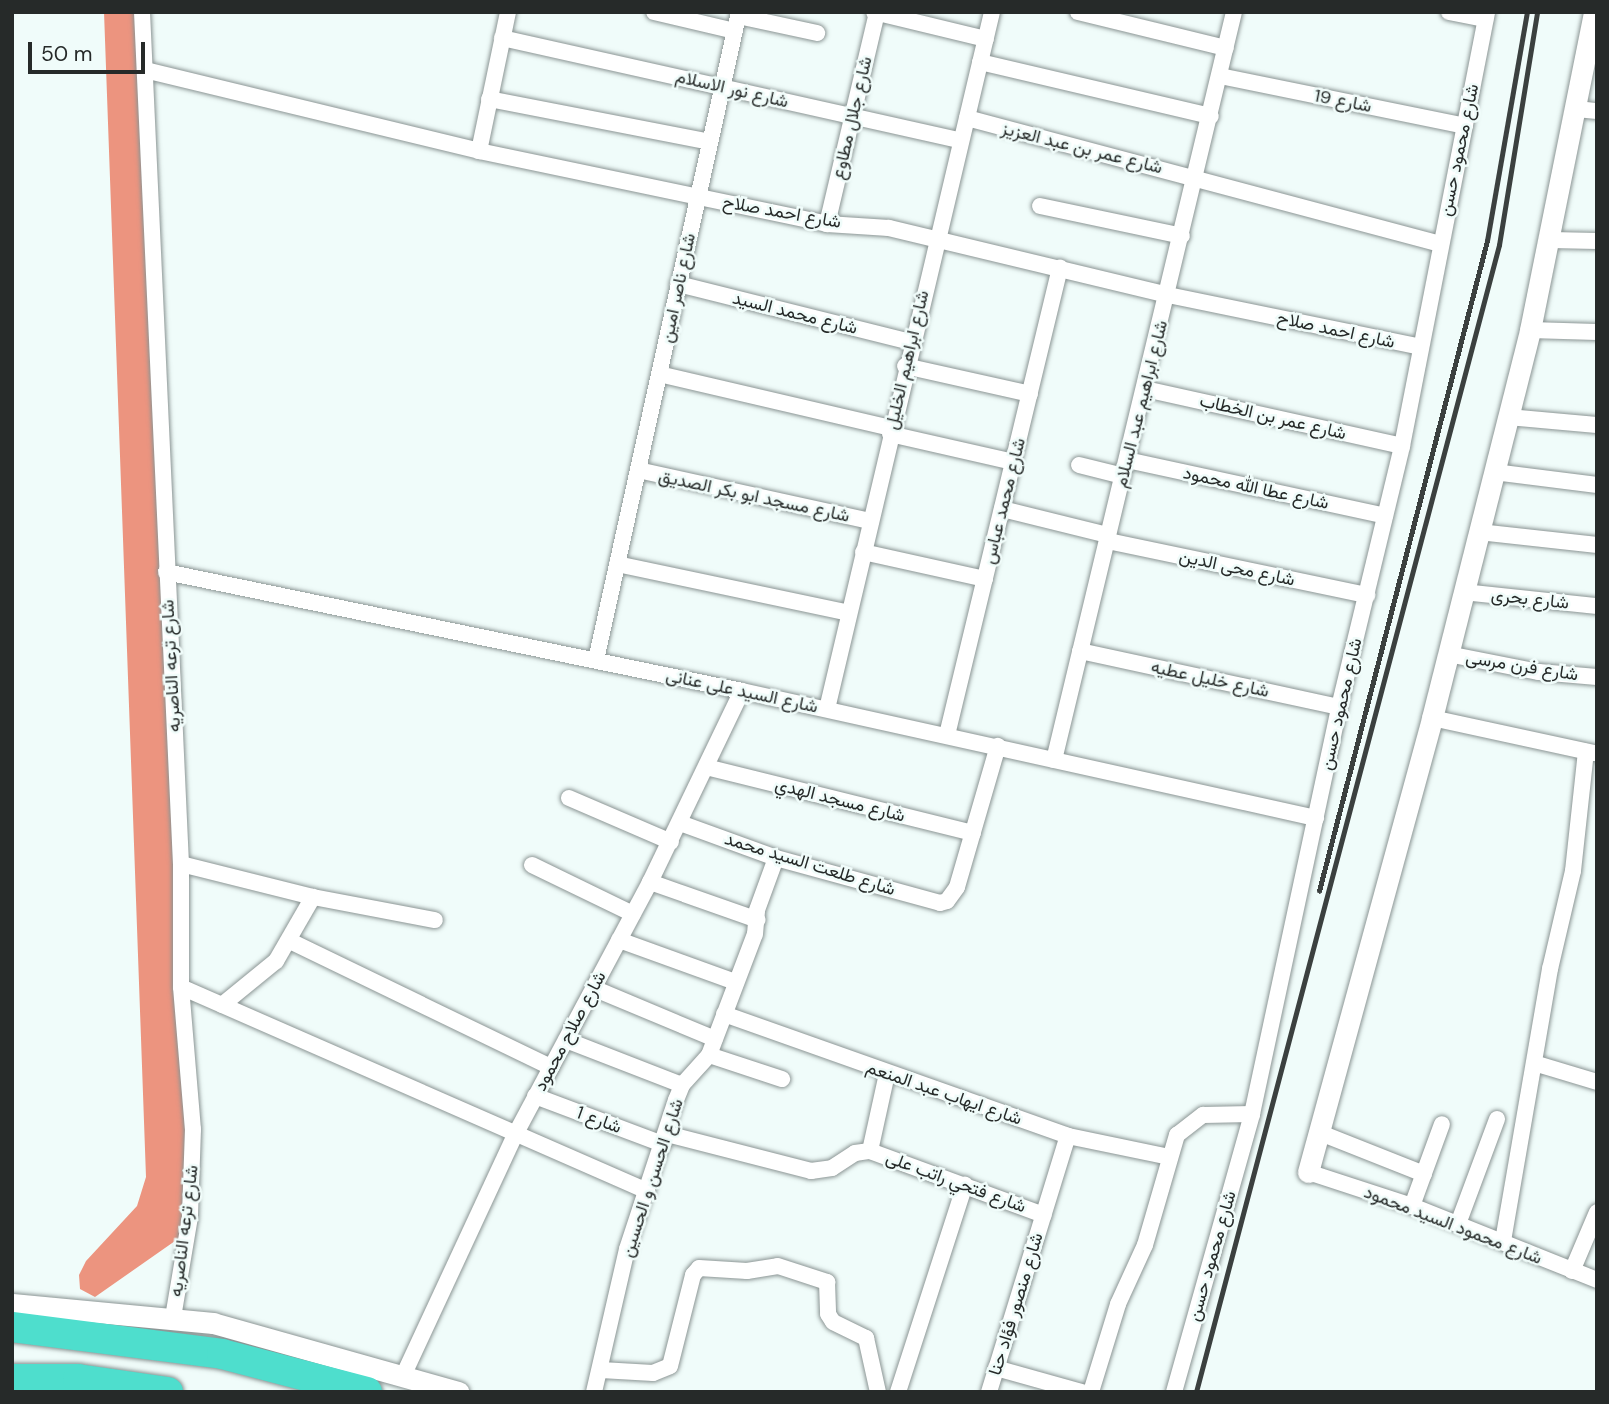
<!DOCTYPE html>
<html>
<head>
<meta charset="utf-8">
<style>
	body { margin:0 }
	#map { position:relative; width:1609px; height:1404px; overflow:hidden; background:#f0fcfa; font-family:"DM Sans",Vazirmatn,sans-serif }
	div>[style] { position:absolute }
	.water>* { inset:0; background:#ec947f }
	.roads { filter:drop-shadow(0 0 2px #8b9594) drop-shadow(0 0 2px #8b9594) }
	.minor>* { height:16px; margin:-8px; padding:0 8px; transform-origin:8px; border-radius:8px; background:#fff }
	.tertiary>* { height:21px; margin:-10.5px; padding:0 10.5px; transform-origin:10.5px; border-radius:10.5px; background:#fff }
	.motorway>* { height:30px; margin:-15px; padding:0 15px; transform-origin:15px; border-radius:15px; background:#4edecd }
	.rail>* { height:4.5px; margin:-2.25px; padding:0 2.25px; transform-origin:2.25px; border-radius:2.25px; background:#3b403f }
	span { translate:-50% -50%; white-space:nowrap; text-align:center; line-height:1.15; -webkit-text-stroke:5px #f0fcfa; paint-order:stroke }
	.street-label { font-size:18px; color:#262a29 }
	.frame { position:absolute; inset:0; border:14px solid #262a29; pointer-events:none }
	.scale { position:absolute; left:28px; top:42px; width:117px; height:32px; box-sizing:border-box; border:4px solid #262a29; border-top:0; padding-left:9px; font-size:21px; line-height:24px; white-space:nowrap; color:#262a29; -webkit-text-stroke:5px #f0fcfa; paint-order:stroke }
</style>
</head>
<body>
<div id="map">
	<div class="water">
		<i style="clip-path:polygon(104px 12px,136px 12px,189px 1219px,185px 1234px,95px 1297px,80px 1289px,79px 1275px,86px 1261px,137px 1206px,146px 1177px)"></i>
	</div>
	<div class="roads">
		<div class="minor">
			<i style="left:142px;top:12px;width:853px;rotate:87.38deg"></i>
			<i style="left:181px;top:864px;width:123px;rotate:90deg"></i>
			<i style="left:181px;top:987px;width:143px;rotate:85.2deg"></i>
			<i style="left:193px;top:1129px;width:88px;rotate:92deg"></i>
			<i style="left:190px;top:1217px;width:102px;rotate:99.6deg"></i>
			<i style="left:654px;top:12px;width:83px;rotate:13.2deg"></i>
			<i style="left:874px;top:12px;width:115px;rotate:13.6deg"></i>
			<i style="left:1078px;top:12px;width:152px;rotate:13.7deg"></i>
			<i style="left:1449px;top:12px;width:37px;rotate:11deg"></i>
			<i style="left:738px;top:16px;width:81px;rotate:12.1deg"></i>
			<i style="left:502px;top:38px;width:470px;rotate:12.6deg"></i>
			<i style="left:980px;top:62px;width:237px;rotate:13.2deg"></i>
			<i style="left:145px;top:70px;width:344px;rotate:13.6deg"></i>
			<i style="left:479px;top:151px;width:356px;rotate:11.8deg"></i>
			<i style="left:827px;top:224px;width:62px;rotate:3.7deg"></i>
			<i style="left:889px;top:228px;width:287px;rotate:13.5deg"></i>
			<i style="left:1168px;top:295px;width:258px;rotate:11.6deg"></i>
			<i style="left:1220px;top:76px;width:250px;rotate:11.5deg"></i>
			<i style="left:489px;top:99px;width:225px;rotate:11deg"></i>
			<i style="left:1577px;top:109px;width:20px;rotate:6deg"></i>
			<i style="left:967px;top:118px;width:489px;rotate:14.9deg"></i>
			<i style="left:479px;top:151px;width:142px;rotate:-78.2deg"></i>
			<i style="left:1040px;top:206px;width:145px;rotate:11.9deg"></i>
			<i style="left:827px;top:224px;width:218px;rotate:-76.7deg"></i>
			<i style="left:1551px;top:240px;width:46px;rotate:1.2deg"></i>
			<i style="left:678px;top:284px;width:240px;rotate:14deg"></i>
			<i style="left:1530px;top:330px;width:67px;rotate:1.7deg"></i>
			<i style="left:905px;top:366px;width:128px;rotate:12.6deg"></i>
			<i style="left:659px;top:374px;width:238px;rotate:13.1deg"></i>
			<i style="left:1145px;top:389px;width:263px;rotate:12.5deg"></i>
			<i style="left:1508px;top:417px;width:89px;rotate:5.1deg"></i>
			<i style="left:890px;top:434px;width:126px;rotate:12.8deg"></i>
			<i style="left:1127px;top:460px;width:264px;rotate:12.2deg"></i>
			<i style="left:1079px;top:465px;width:45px;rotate:14deg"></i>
			<i style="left:638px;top:470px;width:238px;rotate:12.4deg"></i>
			<i style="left:1494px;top:472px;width:104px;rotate:7.2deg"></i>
			<i style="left:1002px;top:509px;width:109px;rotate:13.8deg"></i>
			<i style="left:1479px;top:532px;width:119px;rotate:6.3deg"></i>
			<i style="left:1108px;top:541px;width:265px;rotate:11.8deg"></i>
			<i style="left:863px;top:552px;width:125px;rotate:12.5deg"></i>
			<i style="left:617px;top:564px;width:237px;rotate:11.9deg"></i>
			<i style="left:166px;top:572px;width:588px;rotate:11.67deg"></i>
			<i style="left:742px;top:691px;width:588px;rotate:12.48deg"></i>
			<i style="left:1463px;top:592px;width:135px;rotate:6deg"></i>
			<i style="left:1080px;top:651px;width:265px;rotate:12.2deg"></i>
			<i style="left:1448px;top:654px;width:93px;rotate:11.2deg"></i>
			<i style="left:1539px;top:672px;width:58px;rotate:4.9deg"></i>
			<i style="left:596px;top:660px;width:664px;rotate:-77.56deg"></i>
			<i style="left:827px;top:709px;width:716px;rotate:-76.68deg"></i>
			<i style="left:1432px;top:718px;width:166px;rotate:12.2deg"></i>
			<i style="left:947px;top:735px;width:481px;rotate:-76.4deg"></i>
			<i style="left:1054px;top:760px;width:769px;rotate:-76.47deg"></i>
			<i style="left:706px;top:767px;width:275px;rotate:13.9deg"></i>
			<i style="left:569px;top:798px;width:111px;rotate:23.3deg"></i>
			<i style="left:680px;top:823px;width:102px;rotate:20deg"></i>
			<i style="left:776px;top:858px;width:170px;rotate:15.3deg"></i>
			<i style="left:940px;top:903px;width:7px;rotate:-16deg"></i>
			<i style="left:947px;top:901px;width:17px;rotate:-54deg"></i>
			<i style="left:957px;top:887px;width:147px;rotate:-73.8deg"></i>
			<i style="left:181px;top:864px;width:136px;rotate:14deg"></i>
			<i style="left:313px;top:897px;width:124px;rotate:10.7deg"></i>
			<i style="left:532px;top:865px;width:112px;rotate:25.9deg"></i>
			<i style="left:650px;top:882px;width:114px;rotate:19.4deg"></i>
			<i style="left:619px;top:940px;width:123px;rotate:19.9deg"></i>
			<i style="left:290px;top:941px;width:290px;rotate:25.8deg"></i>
			<i style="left:181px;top:987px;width:509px;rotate:23.64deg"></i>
			<i style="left:593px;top:988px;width:132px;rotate:22.7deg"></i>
			<i style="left:222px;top:1005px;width:70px;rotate:-39.2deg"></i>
			<i style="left:276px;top:961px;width:74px;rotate:-60deg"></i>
			<i style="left:724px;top:1014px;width:365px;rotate:19.5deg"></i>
			<i style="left:1068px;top:1136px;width:103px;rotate:11.7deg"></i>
			<i style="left:566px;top:1040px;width:124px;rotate:21.2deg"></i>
			<i style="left:709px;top:1055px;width:77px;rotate:18.2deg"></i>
			<i style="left:1537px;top:1064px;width:63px;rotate:16.7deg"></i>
			<i style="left:535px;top:1096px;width:137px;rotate:20.6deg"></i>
			<i style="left:1318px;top:1132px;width:114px;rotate:21.6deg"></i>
			<i style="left:667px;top:1134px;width:149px;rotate:14.4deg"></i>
			<i style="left:811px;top:1171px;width:21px;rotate:-8deg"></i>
			<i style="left:832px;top:1168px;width:27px;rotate:-33deg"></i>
			<i style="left:855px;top:1153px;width:15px;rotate:-8deg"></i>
			<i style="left:870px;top:1151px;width:185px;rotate:20.2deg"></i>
			<i style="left:870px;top:1151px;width:79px;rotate:-77.6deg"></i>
			<i style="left:1308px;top:1172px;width:109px;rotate:18.1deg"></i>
			<i style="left:1412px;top:1206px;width:199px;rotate:21.8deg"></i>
			<i style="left:1412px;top:1206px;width:87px;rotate:-69.9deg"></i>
			<i style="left:1458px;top:1224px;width:112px;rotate:-69.6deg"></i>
			<i style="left:1503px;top:1241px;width:276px;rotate:-80.2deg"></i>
			<i style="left:1550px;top:969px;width:101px;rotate:-76.8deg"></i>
			<i style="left:1573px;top:871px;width:120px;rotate:-83.8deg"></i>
			<i style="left:1572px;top:1271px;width:64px;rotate:-67deg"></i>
			<i style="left:996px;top:1368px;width:89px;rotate:15.6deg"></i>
			<i style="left:601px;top:1370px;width:52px;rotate:3.3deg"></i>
			<i style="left:653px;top:1373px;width:18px;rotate:-22deg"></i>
			<i style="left:670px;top:1366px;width:94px;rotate:-75.8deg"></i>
			<i style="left:693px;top:1275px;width:9px;rotate:-49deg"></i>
			<i style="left:699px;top:1268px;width:48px;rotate:3.6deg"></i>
			<i style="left:747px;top:1271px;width:31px;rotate:-9deg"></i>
			<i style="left:778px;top:1266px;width:52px;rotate:18.1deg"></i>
			<i style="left:827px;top:1282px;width:32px;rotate:88deg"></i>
			<i style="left:828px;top:1314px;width:9px;rotate:58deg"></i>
			<i style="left:833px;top:1322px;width:37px;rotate:26deg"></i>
			<i style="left:866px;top:1338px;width:55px;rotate:77.5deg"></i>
			<i style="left:404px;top:1374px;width:264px;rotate:-65.1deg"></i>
			<i style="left:515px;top:1135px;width:287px;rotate:-61.9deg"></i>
			<i style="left:650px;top:882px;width:212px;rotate:-64.3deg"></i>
			<i style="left:594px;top:1392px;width:147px;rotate:-77deg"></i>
			<i style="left:627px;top:1249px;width:157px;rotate:-71.8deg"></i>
			<i style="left:676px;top:1100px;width:16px;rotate:-68deg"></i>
			<i style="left:682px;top:1085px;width:40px;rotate:-48deg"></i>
			<i style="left:709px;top:1055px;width:129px;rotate:-69.2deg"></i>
			<i style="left:755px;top:934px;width:24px;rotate:-85deg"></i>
			<i style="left:757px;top:910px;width:55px;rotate:-69.9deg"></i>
			<i style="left:898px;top:1392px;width:218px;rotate:-72.1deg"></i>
			<i style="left:989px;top:1392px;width:268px;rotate:-72.9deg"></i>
			<i style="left:1091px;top:1392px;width:92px;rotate:-72.9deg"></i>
			<i style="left:1118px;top:1304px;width:65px;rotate:-65.4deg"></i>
			<i style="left:1145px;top:1245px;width:115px;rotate:-73.8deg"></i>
			<i style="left:1177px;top:1135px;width:33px;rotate:-38deg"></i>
			<i style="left:1203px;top:1115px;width:49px;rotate:-1.2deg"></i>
			<i style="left:1174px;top:1392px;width:289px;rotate:-74.3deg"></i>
			<i style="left:1252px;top:1114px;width:416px;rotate:-77.9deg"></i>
			<i style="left:1339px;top:707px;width:268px;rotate:-76.4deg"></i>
			<i style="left:1402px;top:446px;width:442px;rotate:-78.9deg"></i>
		</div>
		<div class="tertiary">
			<i style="left:1308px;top:1172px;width:471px;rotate:-74.7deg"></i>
			<i style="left:1432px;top:718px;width:400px;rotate:-75.8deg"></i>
			<i style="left:1530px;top:330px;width:324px;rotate:-78.6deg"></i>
			<i style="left:12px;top:1304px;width:202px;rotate:5.4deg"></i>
			<i style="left:213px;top:1323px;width:255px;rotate:15.7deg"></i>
		</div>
		<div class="motorway">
			<i style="left:12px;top:1327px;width:212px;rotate:7.3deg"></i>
			<i style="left:222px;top:1354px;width:150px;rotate:14.7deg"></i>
			<i style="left:12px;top:1379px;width:66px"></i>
			<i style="left:78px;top:1379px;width:91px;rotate:8.2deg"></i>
		</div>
	</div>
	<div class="rail">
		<i style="left:1319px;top:891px;width:671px;rotate:-75.51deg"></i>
		<i style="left:1487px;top:241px;width:232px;rotate:-80.1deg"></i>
		<i style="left:1196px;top:1392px;width:1186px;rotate:-75.2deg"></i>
		<i style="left:1499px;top:245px;width:236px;rotate:-80.7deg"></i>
	</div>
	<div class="street-label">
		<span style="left:732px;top:89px;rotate:13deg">شارع نور الاسلام</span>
		<span style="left:1343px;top:101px;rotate:11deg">شارع 19</span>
		<span style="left:852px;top:118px;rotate:-77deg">شارع جلال مطاوع</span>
		<span style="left:1082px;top:148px;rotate:14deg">شارع عمر بن عبد العزيز</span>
		<span style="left:1459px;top:150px;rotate:-78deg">شارع محمود حسن</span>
		<span style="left:782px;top:212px;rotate:10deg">شارع احمد صلاح</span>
		<span style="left:678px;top:288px;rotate:-78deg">شارع ناصر امين</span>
		<span style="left:795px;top:313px;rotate:14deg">شارع محمد السيد</span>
		<span style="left:1336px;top:330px;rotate:12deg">شارع احمد صلاح</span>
		<span style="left:907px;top:360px;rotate:-77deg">شارع ابراهيم الخليل</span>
		<span style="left:1141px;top:404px;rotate:-76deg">شارع ابراهيم عبد السلام</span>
		<span style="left:1273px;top:417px;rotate:13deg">شارع عمر بن الخطاب</span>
		<span style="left:1256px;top:488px;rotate:12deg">شارع عطا الله محمود</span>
		<span style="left:754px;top:496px;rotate:12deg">شارع مسجد ابو بكر الصديق</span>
		<span style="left:1004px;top:501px;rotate:-76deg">شارع محمد عباس</span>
		<span style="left:1237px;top:568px;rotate:12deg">شارع محى الدين</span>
		<span style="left:1530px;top:599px;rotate:6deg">شارع بحرى</span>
		<span style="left:171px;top:666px;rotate:-93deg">شارع ترعه الناصريه</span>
		<span style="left:1522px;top:666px;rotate:9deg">شارع فرن مرسى</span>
		<span style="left:1210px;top:679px;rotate:12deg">شارع خليل عطيه</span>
		<span style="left:742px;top:691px;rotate:12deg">شارع السيد على عنانى</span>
		<span style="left:1341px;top:704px;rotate:-77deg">شارع محمود حسن</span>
		<span style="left:840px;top:800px;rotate:14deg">شارع مسجد الهدي</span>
		<span style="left:810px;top:864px;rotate:17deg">شارع طلعت السيد محمد</span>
		<span style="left:570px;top:1031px;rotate:-62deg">شارع صلاح محمود</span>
		<span style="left:944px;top:1093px;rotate:19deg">شارع ايهاب عبد المنعم</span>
		<span style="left:599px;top:1120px;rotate:20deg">شارع 1</span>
		<span style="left:652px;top:1178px;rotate:-72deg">شارع الحسن و الحسين</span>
		<span style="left:956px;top:1182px;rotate:20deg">شارع فتحي راتب على</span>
		<span style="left:1453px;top:1225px;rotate:21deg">شارع محمود السيد محمود</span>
		<span style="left:184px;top:1231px;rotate:-83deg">شارع ترعه الناصريه</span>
		<span style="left:1212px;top:1256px;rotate:-74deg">شارع محمود حسن</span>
		<span style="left:1016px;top:1304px;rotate:-73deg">شارع منصور فؤاد حنا</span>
	</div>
	<div class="frame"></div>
	<div class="scale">50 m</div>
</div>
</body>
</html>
